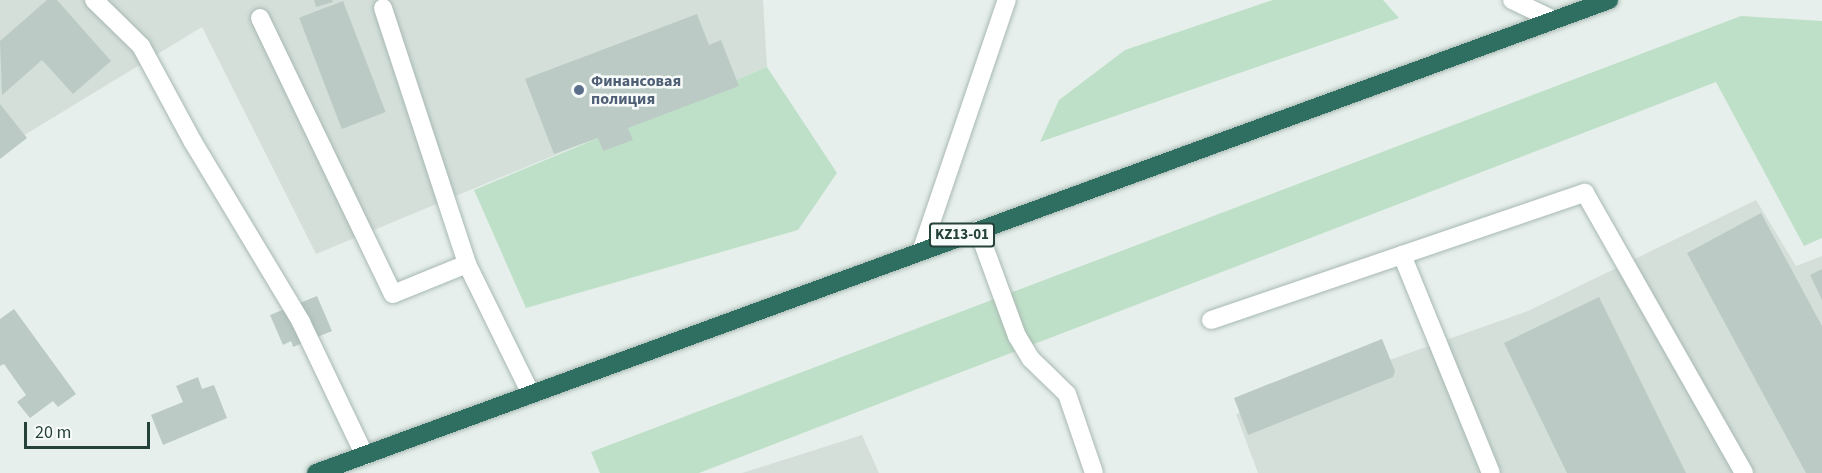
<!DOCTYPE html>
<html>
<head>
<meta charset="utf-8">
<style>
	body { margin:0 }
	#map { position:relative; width:1822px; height:473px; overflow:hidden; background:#e6efeb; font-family:"Source Sans 3",sans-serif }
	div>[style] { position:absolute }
	.built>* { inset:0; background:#d4dfda }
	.green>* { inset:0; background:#bfe0c8 }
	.building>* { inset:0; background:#bbcac4; transform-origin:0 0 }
	.roads { filter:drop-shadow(0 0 2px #a8b8b2) drop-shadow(0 0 2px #a8b8b2) }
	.minor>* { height:18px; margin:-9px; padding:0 9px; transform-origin:9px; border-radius:9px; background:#fff }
	.highway>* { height:18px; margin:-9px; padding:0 9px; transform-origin:9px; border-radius:9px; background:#2f6f62 }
	.dots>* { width:16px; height:16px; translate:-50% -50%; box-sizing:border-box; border:3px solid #f7fbf9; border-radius:50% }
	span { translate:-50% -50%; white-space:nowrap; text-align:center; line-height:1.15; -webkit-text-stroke:5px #f7fbf9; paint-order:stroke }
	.shield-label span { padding:2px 4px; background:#f7fbf9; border:2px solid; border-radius:4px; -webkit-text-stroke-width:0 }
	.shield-label { font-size:15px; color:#24423a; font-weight:700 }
	.service-label { font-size:16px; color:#4e5e75; font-weight:700 }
	.left { translate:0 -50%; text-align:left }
	.scale { position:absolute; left:24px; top:422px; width:126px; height:27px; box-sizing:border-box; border:3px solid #24423a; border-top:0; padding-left:8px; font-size:18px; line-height:21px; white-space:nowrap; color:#24423a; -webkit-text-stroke:4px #f7fbf9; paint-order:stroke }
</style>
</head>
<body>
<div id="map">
	<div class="built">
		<i style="clip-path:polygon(0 0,763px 0,767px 67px,316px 254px,202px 27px,13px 142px,0 154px)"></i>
		<i style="clip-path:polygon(1756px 200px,1796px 266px,1822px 256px,1822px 473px,1258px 473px,1236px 414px,1528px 311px)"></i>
		<i style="clip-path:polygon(862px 435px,879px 473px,742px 473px)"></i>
	</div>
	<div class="green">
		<i style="clip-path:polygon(1273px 0,1383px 0,1399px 18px,1040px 142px,1059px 100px,1125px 50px)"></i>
		<i style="clip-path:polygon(1741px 16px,1822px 21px,1822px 238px,1804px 246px,1716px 82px,699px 473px,600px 473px,591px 452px)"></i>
		<i style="clip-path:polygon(767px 67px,837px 173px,798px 230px,526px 308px,474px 190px)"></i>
	</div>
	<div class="building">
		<i style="clip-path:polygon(47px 0,57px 0,111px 61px,73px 94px,42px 60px,2px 95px,0 41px)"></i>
		<i style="clip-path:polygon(314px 0,332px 0,333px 2px,316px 7px)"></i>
		<i style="left:343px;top:1px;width:119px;height:47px;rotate:69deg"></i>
		<i style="clip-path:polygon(697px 14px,709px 45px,721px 40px,739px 86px,628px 128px,633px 140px,603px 151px,598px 138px,554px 154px,525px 79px)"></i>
		<i style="clip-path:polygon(0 104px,27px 138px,0 159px)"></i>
		<i style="clip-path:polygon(1761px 213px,1822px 326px,1822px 473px,1806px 473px,1687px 253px)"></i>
		<i style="clip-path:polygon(1822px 269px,1822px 300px,1810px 275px)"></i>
		<i style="clip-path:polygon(317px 296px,332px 331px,293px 347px,291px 341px,283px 345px,270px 315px)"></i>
		<i style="clip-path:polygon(1599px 297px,1686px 473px,1567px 473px,1504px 343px)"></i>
		<i style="clip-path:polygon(14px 309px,76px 394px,58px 407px,53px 401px,30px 418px,17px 402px,26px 395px,4px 364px,0 366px,0 319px)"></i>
		<i style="clip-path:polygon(1382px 339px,1395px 371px,1393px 377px,1248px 435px,1234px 398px)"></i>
		<i style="clip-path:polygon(198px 377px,202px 389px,214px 385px,227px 418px,163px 445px,151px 415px,183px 402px,176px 386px)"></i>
	</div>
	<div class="roads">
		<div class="minor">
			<i style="left:94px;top:0;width:66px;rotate:44.4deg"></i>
			<i style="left:141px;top:46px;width:109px;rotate:61.6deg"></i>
			<i style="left:193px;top:142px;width:210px;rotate:59deg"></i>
			<i style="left:301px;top:322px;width:148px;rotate:64.5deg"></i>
			<i style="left:1512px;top:0;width:47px;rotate:25.5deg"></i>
			<i style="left:383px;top:8px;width:269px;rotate:71.8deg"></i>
			<i style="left:467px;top:264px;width:145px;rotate:63.8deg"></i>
			<i style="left:260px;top:18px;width:306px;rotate:64.3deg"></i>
			<i style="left:393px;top:294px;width:80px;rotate:-22.1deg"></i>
			<i style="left:978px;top:230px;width:113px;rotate:69.8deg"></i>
			<i style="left:1017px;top:336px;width:27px;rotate:59deg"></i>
			<i style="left:1031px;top:359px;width:50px;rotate:44.2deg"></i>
			<i style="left:1067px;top:394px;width:83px;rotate:71.1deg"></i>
			<i style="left:922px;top:249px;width:263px;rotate:-71.2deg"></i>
			<i style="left:1402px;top:255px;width:235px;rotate:67.8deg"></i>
			<i style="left:1211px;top:320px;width:395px;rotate:-18.8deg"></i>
			<i style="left:1585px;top:193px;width:322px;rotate:60.4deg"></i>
		</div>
		<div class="highway">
			<i style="left:316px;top:473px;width:1377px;rotate:-20.09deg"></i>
		</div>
	</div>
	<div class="dots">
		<i style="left:579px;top:90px;background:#5c6f8a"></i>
	</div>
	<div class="shield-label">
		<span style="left:962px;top:235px">KZ13-01</span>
	</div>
	<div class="service-label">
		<span class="left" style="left:591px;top:90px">Финансовая<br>полиция</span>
	</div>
	<div class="scale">20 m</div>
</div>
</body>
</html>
